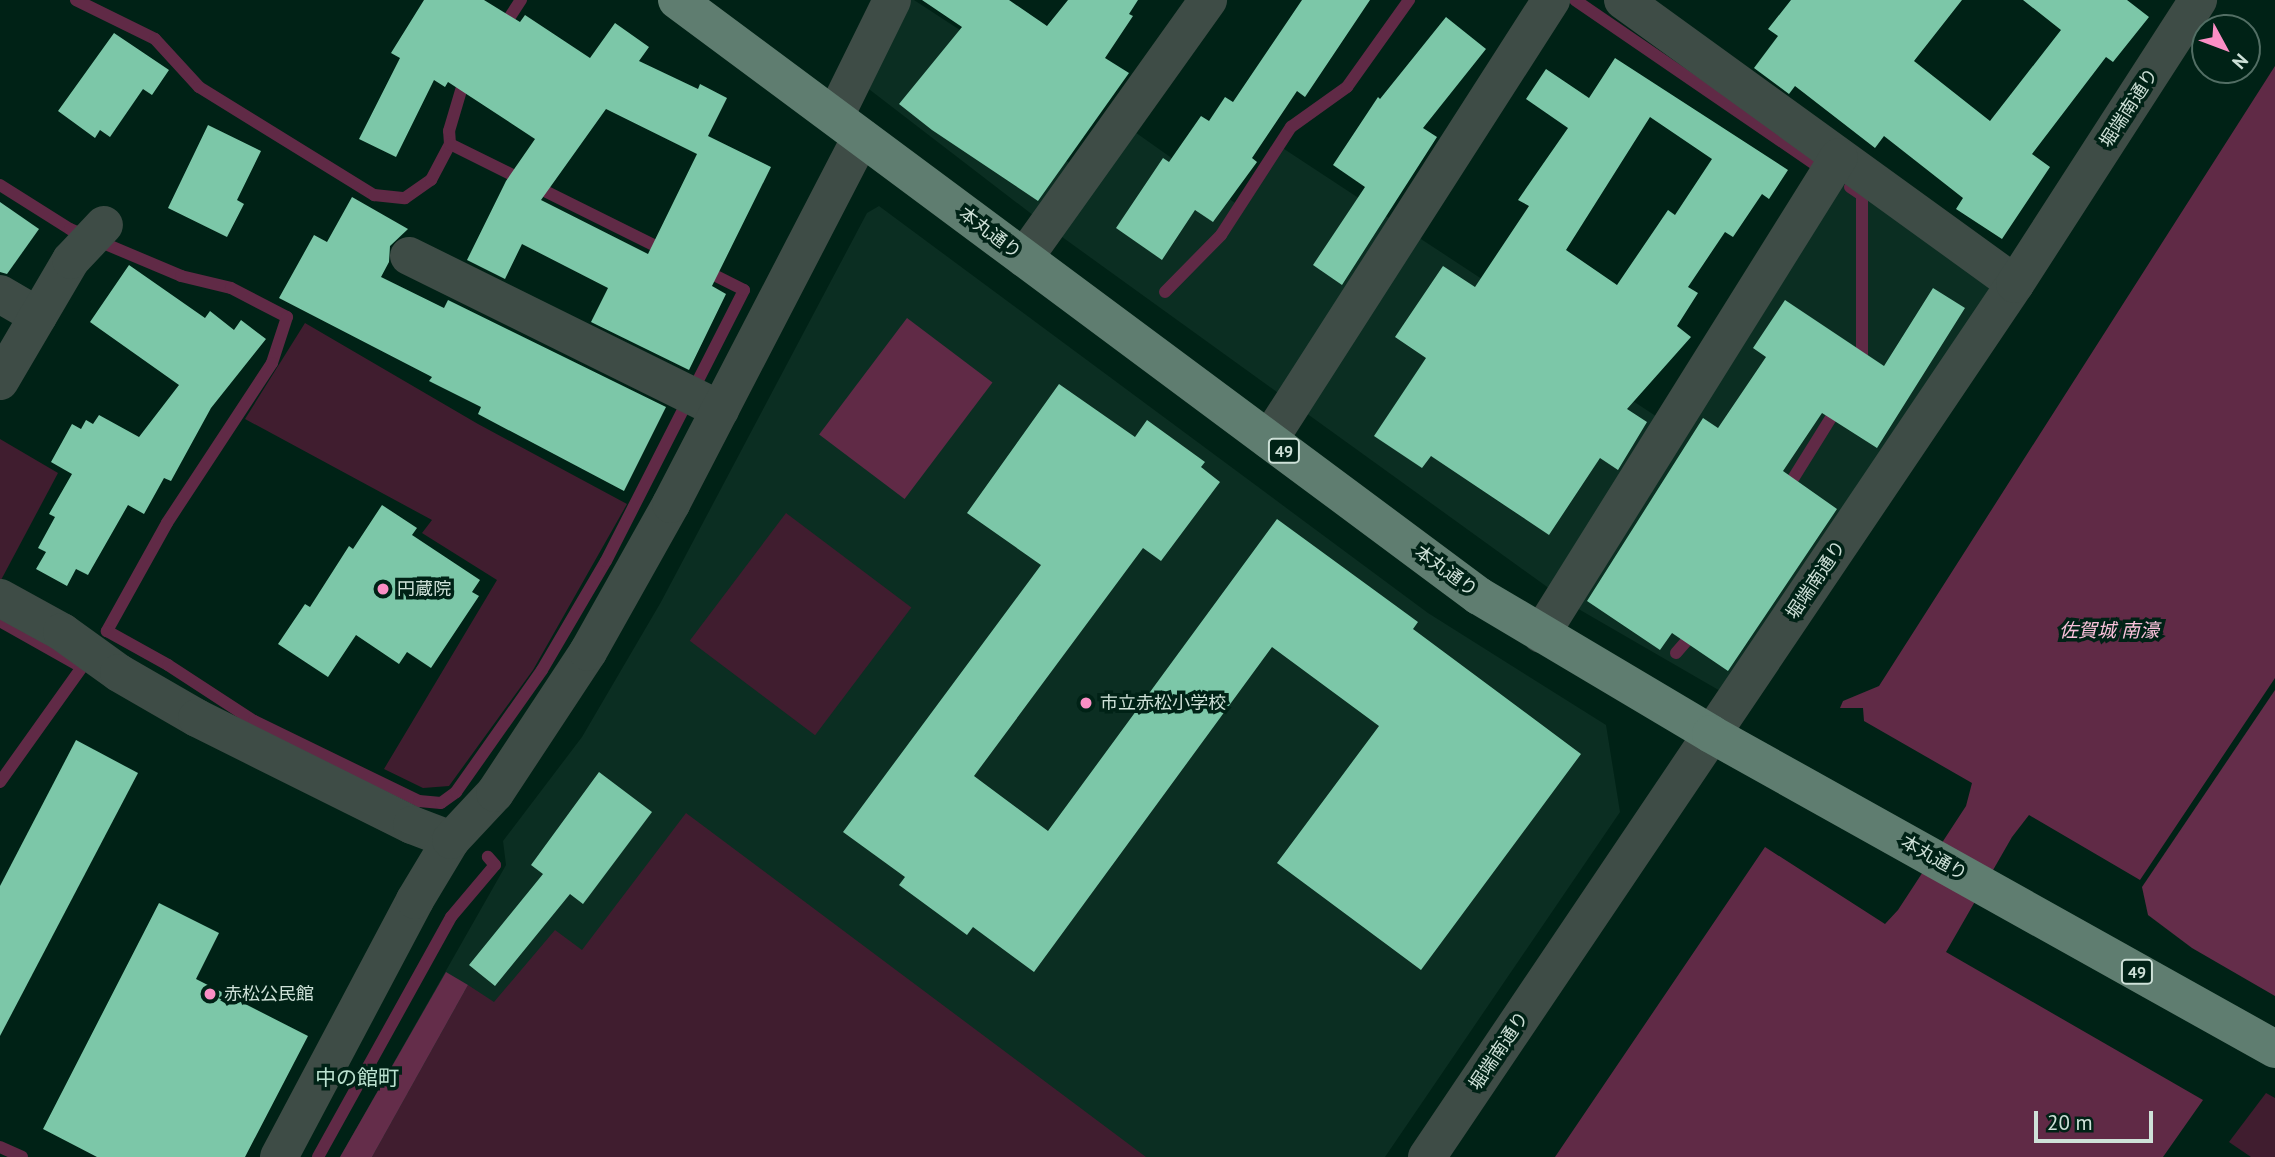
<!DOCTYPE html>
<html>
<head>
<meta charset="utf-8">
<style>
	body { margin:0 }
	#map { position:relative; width:2275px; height:1157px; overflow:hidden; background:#002216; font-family:"PT Sans","Noto Sans JP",sans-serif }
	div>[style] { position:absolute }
	.built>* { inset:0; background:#0b2e22 }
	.green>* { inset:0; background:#401d2f; transform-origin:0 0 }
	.forest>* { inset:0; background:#642d4a }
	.water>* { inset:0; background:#602a46; transform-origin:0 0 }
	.stream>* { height:12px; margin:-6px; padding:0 6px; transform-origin:6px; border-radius:6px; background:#602a46 }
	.building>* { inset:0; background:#7cc7a8 }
	.minor>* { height:38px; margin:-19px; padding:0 19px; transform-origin:19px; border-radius:19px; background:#3e4c46 }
	.major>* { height:38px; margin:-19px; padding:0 19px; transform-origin:19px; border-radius:19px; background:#5f7d70 }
	.dots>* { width:19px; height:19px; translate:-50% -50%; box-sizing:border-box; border:4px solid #002216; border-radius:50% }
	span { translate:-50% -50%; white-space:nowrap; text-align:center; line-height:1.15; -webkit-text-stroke:7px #002216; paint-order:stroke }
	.shield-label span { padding:2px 5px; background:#002216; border:2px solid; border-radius:5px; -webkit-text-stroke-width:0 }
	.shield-label { font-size:16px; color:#cee1d8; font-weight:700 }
	.street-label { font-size:18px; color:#cee1d8 }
	.poi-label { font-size:18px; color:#cee1d8 }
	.left { translate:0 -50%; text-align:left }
	.water-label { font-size:19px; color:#f8c1da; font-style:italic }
	.quarter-label { font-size:21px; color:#bbe2d0 }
	.north { position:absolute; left:2191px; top:14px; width:70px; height:70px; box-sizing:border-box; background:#002216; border:2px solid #526e64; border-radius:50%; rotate:131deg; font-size:19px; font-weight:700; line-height:28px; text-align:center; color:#cee1d8 }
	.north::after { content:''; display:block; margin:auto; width:24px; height:32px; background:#fb8fc5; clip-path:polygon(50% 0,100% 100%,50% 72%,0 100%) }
	.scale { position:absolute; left:2034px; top:1111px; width:119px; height:32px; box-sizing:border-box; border:4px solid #cee1d8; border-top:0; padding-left:9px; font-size:21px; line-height:24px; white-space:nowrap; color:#cee1d8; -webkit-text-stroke:5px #002216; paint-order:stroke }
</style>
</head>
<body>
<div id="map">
	<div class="built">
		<i style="clip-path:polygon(902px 0,914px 0,1021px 70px,995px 111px,1088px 176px,1125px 125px,1238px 205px,1275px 143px,1532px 312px,1522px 328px,1677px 430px,1836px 172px,1993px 286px,1722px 692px,1575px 607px,1051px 229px,861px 83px)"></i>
		<i style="clip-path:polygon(879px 206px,1428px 613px,1606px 725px,1620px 812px,1385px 1157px,340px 1157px,506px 865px,503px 841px,582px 737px,661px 602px,867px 213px)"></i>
	</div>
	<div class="green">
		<i style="clip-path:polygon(305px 323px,478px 424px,627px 504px,533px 670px,449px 786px,423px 788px,384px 769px,497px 580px,422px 533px,432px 520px,245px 419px)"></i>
		<i style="clip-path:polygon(0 439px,58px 473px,1px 580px,0 579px)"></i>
		<i style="left:786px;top:513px;width:157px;height:160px;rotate:37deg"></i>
		<i style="clip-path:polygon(686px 813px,1146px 1157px,372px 1157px,468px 985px,494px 1002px,555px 930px,582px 950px)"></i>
		<i style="clip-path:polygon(2266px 1093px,2275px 1098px,2275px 1157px,2251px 1157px,2229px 1142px)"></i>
	</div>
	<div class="forest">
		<i style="clip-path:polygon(2275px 690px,2275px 996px,2192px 948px,2148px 915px,2142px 887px)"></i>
		<i style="clip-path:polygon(446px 972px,468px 985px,372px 1157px,340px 1157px)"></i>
	</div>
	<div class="water">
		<i style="clip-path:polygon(2275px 66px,2275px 678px,2140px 880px,2029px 815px,2012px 837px,1946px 952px,2203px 1100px,2163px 1157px,1555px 1157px,1765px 847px,1885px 924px,1898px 910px,1966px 806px,1972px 783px,1864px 721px,1863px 708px,1840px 708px,1843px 701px,1879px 686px)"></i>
		<i style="left:907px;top:318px;width:107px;height:146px;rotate:37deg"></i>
	</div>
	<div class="stream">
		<i style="left:76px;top:0;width:88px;rotate:26.3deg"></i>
		<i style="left:155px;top:39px;width:65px;rotate:47.5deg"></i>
		<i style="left:199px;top:87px;width:206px;rotate:31.7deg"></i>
		<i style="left:374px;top:195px;width:31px;rotate:6deg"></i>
		<i style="left:405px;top:198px;width:32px;rotate:-35deg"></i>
		<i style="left:431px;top:180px;width:41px;rotate:-62.2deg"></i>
		<i style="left:450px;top:144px;width:13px;rotate:-94deg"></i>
		<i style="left:449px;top:131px;width:46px;rotate:-73.5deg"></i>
		<i style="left:462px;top:87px;width:10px;rotate:-53deg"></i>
		<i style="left:1575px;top:0;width:304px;rotate:34.4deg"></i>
		<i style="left:502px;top:29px;width:35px;rotate:-57deg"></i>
		<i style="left:450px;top:144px;width:241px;rotate:26.4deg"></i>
		<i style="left:0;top:185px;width:83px;rotate:32.2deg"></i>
		<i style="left:70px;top:229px;width:121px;rotate:22.9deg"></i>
		<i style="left:181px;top:276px;width:51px;rotate:13.5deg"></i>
		<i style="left:231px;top:288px;width:63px;rotate:27.4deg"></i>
		<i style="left:287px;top:317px;width:48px;rotate:108.1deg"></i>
		<i style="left:272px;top:363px;width:191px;rotate:123.3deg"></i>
		<i style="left:167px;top:523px;width:124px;rotate:119.1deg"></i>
		<i style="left:107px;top:631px;width:70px;rotate:29.1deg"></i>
		<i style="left:168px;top:665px;width:103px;rotate:33.1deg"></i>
		<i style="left:254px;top:721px;width:183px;rotate:25.9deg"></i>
		<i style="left:419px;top:801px;width:22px;rotate:5deg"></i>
		<i style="left:441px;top:803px;width:19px;rotate:-36deg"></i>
		<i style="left:456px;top:792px;width:149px;rotate:-54.8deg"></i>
		<i style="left:542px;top:670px;width:126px;rotate:-59.6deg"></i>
		<i style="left:606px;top:561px;width:304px;rotate:-63deg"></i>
		<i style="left:744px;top:290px;width:45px;rotate:-153.4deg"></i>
		<i style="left:1850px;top:187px;width:14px;rotate:34deg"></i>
		<i style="left:1862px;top:195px;width:174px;rotate:90deg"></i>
		<i style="left:1165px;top:292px;width:80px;rotate:-45.5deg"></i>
		<i style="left:1221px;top:235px;width:129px;rotate:-57.1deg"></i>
		<i style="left:1291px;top:127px;width:69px;rotate:-35.5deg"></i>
		<i style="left:1347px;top:87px;width:107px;rotate:-54.5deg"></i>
		<i style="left:1786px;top:490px;width:100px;rotate:-58.1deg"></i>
		<i style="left:0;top:621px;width:90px;rotate:29.4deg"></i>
		<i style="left:1676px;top:653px;width:32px;rotate:-49deg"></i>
		<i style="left:0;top:782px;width:153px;rotate:-54.5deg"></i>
		<i style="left:0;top:1147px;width:24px;rotate:24deg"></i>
		<i style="left:318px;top:1157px;width:274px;rotate:-61deg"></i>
		<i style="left:451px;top:917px;width:68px;rotate:-49.8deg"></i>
		<i style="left:495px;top:865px;width:11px;rotate:-131deg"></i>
	</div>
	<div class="building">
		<i style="clip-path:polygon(evenodd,424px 0,484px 0,520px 22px,525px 15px,590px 58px,615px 23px,649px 47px,639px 61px,698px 89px,700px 84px,727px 98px,708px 136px,771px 167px,712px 286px,726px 294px,689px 370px,591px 322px,608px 288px,522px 244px,505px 279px,467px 260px,506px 181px,535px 139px,448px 82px,445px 87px,434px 80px,396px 157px,359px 139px,400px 58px,391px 53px,424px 0,606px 109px,697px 154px,648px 254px,541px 200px,606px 109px)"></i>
		<i style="clip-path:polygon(922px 0,1009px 0,1047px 26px,1068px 0,1138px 0,1129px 14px,1133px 16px,1105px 58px,1129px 73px,1038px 201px,932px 130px,899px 104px,962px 27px)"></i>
		<i style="clip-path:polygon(1302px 0,1370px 0,1305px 97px,1297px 91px,1252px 158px,1257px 162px,1213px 222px,1195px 210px,1162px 260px,1116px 228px,1163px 158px,1169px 162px,1201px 116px,1209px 121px,1225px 97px,1233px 102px)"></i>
		<i style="clip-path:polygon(1791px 0,1962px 0,1914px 61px,1990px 121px,2061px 30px,2023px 0,2127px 0,2149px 17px,2113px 62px,2106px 57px,2032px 154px,2050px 167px,2002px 239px,1956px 209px,1963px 198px,1884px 136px,1875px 148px,1795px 86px,1789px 94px,1754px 68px,1778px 36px,1768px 29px)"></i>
		<i style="clip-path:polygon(1446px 17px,1486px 49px,1423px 128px,1437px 137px,1342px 285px,1313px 265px,1365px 187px,1333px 165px,1378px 97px,1380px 99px)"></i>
		<i style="clip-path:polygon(114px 33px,169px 70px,152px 95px,143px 89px,110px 137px,100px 130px,95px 138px,58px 111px)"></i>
		<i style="clip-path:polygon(evenodd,1615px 58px,1788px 170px,1769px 199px,1762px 194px,1733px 237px,1725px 232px,1688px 287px,1698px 293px,1677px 326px,1691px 337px,1627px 409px,1647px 422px,1618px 470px,1600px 458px,1549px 535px,1431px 456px,1422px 468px,1374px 436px,1426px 358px,1395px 337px,1443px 266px,1475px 287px,1529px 206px,1518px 200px,1568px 128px,1526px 99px,1546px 69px,1589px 98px,1615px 58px,1650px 117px,1712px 159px,1675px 215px,1668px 210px,1617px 285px,1566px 250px,1650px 117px)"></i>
		<i style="clip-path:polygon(208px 125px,261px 151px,237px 200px,244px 204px,227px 237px,168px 208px)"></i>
		<i style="clip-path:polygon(352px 197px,408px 229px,390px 246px,389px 262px,381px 277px,444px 308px,448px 300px,666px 407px,624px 491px,478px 414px,481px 407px,429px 381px,432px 377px,279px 298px,314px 235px,327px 242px)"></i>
		<i style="clip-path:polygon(0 202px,39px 229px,7px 274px,0 272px)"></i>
		<i style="clip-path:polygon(129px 265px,205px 318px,210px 311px,234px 330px,241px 320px,266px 339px,211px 408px,171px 481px,164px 478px,144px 514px,128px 505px,88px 575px,76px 569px,67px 586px,36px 569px,46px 552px,38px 548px,55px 517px,49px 514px,72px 474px,51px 462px,72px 424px,81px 429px,86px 420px,93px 424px,99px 415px,139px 437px,179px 385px,90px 322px)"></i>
		<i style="clip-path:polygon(1933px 288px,1965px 308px,1877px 448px,1822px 413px,1783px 471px,1837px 509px,1728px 671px,1672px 633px,1660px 650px,1587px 601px,1703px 418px,1718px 428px,1766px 357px,1753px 348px,1785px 300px,1884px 366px)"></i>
		<i style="clip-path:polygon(1059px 384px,1135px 437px,1147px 420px,1205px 462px,1201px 467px,1220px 482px,1161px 561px,1143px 548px,974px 776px,1048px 831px,1277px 519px,1418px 622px,1413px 629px,1581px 754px,1421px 970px,1277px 863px,1379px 726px,1272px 647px,1034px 972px,973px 927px,967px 935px,899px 885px,905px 877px,843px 832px,1041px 565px,967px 513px)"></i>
		<i style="clip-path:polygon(382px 505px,417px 528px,412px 535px,480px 580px,472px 592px,479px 596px,431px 668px,407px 652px,399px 664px,356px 635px,328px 677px,278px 644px,305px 604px,310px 607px,349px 546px,353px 549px)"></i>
		<i style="clip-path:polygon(76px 740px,138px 773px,0 1036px,0 886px)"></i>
		<i style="clip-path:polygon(599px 772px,652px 812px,583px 904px,570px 894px,495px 986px,469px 965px,543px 874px,531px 865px)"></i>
		<i style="clip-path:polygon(159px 903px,219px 933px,196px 979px,308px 1036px,245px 1157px,97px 1157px,43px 1129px)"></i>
	</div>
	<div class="minor">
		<i style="left:1623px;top:0;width:484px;rotate:35.9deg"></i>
		<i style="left:835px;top:116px;width:129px;rotate:-63.8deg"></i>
		<i style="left:409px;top:256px;width:347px;rotate:26.3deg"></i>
		<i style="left:1024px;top:258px;width:317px;rotate:-54.5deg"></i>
		<i style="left:0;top:294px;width:44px;rotate:30.1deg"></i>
		<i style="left:0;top:381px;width:140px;rotate:-59.6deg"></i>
		<i style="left:71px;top:260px;width:48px;rotate:-46.7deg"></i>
		<i style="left:1269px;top:440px;width:523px;rotate:-57.34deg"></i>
		<i style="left:0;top:598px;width:71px;rotate:28.7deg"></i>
		<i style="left:62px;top:632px;width:70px;rotate:35.7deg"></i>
		<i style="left:119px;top:673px;width:90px;rotate:30deg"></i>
		<i style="left:197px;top:718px;width:240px;rotate:26.5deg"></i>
		<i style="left:412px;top:825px;width:42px;rotate:21deg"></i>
		<i style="left:1541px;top:634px;width:562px;rotate:-58.01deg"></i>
		<i style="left:279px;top:1157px;width:291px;rotate:-62.1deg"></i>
		<i style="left:415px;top:900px;width:70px;rotate:-59deg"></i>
		<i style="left:451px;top:840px;width:64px;rotate:-46.9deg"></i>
		<i style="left:495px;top:793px;width:169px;rotate:-56.6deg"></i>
		<i style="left:588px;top:652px;width:170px;rotate:-60.7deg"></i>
		<i style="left:671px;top:504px;width:413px;rotate:-62.6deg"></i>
		<i style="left:1427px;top:1157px;width:1053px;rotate:-56.04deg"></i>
		<i style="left:2015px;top:284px;width:338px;rotate:-57.2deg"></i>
	</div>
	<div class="major">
		<i style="left:677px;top:0;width:999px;rotate:36.62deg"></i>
		<i style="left:1479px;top:596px;width:270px;rotate:30.7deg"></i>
		<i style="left:1711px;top:734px;width:646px;rotate:29.18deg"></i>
	</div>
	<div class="dots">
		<i style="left:383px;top:589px;background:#fb8fc5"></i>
		<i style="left:1086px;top:703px;background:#fb8fc5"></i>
		<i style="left:210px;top:994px;background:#fb8fc5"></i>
	</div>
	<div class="shield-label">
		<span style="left:1284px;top:451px">49</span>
		<span style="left:2137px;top:972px">49</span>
	</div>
	<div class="street-label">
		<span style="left:2129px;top:108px;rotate:-57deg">堀端南通り</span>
		<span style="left:990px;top:233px;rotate:37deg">本丸通り</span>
		<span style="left:1446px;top:571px;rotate:36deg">本丸通り</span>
		<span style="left:1816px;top:580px;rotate:-56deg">堀端南通り</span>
		<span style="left:1934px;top:858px;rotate:29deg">本丸通り</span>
		<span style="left:1499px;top:1051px;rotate:-56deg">堀端南通り</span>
	</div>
	<div class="poi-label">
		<span class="left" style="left:397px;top:589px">円蔵院</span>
		<span class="left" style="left:1100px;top:703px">市立赤松小学校</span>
		<span class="left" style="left:224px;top:994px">赤松公民館</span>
	</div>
	<div class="water-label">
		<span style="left:2109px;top:631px">佐賀城 南濠</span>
	</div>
	<div class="quarter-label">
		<span style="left:357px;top:1078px">中の館町</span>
	</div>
	<div class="north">N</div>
	<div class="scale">20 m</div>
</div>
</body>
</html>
